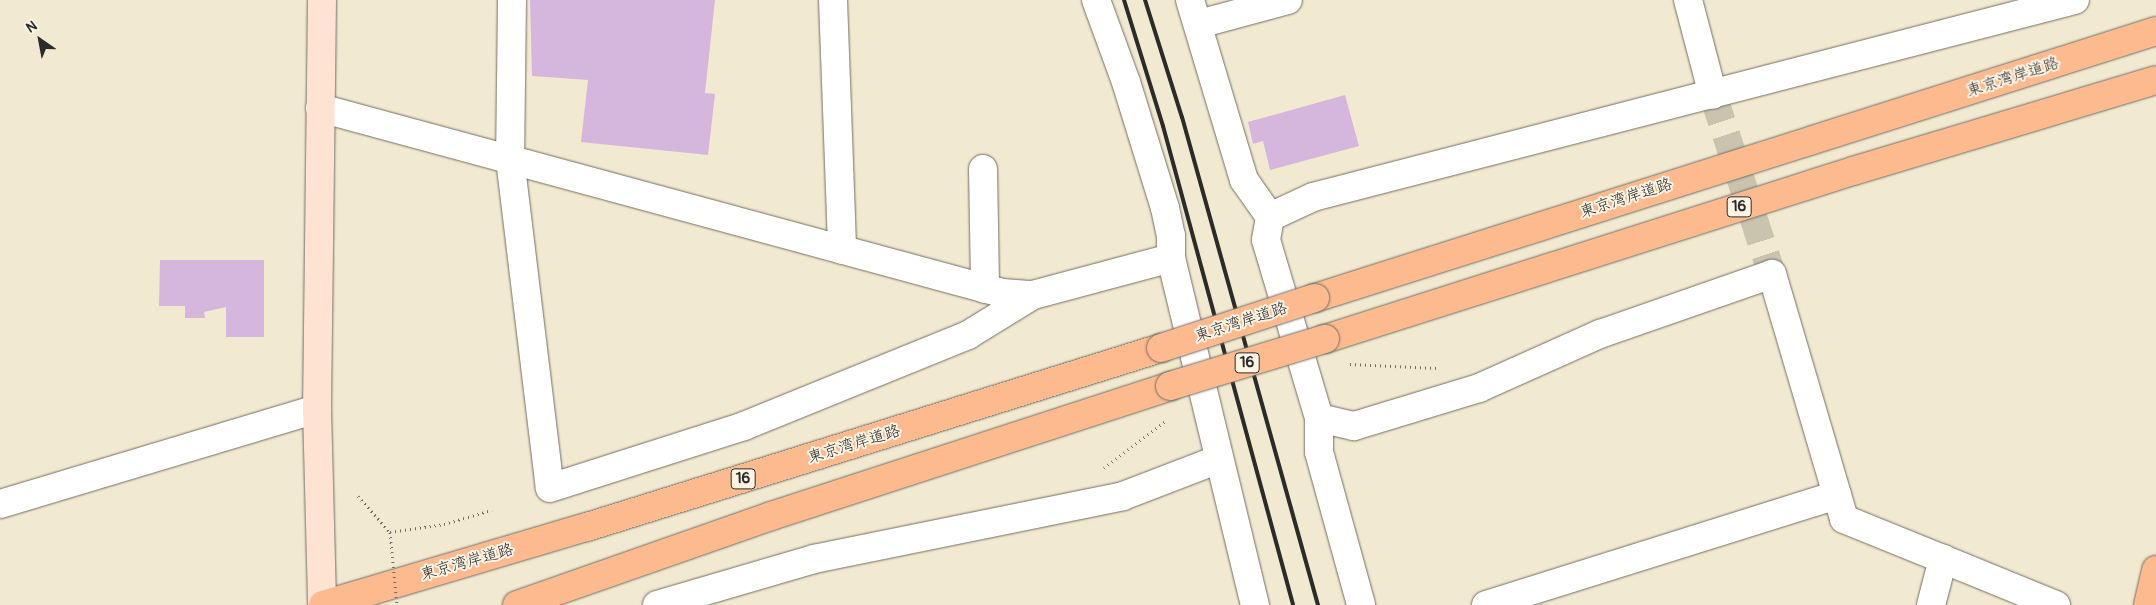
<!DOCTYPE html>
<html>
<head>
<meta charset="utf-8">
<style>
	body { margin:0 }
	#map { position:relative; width:2156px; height:605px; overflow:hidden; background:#f2ead0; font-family:Pangolin,"Klee One",sans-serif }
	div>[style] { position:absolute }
	.building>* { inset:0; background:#d5b6dc }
	.street-tunnel>* { height:28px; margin-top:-14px; transform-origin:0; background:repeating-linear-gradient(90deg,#cac4af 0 28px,transparent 0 42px) }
	.path>* { height:3px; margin-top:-1.5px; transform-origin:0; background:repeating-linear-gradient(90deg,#716e65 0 1px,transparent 0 5px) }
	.roads { filter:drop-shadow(0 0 1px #716e65) drop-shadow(0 0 1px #716e65) }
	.street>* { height:28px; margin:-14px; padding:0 14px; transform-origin:14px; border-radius:14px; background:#fff }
	.secondary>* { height:28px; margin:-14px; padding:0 14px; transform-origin:14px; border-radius:14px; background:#fee3d2 }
	.highway>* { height:28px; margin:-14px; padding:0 14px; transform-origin:14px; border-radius:14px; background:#fcba8e }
	.rail>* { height:4px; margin:-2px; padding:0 2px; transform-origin:2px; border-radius:2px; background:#2b2b2b }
	.path-bridge>* { height:3px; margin-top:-1.5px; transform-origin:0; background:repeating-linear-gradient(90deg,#716e65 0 1px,transparent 0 5px) }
	.bridges { filter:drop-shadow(0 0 1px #716e65) drop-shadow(0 0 1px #716e65) }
	.highway-bridge>* { height:28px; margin:-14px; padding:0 14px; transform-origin:14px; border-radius:14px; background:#fcba8e }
	span { translate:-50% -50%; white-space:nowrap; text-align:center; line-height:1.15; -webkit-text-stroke:4px #fcf5e5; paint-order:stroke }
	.shield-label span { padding:1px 4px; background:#fcf5e5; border:1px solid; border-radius:4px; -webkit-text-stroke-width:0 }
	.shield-label { font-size:15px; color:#2b2b2b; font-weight:700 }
	.street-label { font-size:16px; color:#2b2b2b }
	.north { position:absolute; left:15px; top:15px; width:50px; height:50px; -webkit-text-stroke:4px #fcf5e5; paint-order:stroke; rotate:327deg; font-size:14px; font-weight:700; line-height:20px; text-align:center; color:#2b2b2b }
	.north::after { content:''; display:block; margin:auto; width:18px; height:22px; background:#2b2b2b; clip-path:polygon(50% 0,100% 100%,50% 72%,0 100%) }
</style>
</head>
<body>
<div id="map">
	<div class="building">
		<i style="clip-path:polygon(530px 0,715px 0,705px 93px,715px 94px,708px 155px,581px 142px,588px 80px,532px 76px)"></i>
		<i style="clip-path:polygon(1345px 95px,1359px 146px,1270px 170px,1263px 141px,1253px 144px,1248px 122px)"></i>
		<i style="clip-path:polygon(160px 260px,264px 260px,264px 337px,226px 337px,226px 307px,204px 312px,205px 318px,185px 318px,185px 306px,159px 306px)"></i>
	</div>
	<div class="street-tunnel">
		<i style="left:1713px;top:95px;width:188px;rotate:71.8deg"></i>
	</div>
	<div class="path">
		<i style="left:1350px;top:364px;width:86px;rotate:2.7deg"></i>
		<i style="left:1104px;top:468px;width:79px;rotate:-37.3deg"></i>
		<i style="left:358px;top:496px;width:48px;rotate:48.4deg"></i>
		<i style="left:390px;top:532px;width:55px;rotate:-8.4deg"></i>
		<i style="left:444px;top:524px;width:50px;rotate:-16.3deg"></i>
	</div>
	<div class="roads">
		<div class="street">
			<i style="left:512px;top:0;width:159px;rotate:90.7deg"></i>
			<i style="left:510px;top:159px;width:331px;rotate:83.1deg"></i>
			<i style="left:550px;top:488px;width:204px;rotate:-17.7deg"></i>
			<i style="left:744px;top:426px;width:242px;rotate:-22.1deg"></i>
			<i style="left:968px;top:335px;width:76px;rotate:-31.6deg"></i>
			<i style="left:833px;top:0;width:250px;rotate:87.9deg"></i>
			<i style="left:1096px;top:0;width:87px;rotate:69.9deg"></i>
			<i style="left:1126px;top:82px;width:132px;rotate:72.8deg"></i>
			<i style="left:1165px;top:208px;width:29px;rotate:78deg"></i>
			<i style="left:1171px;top:236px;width:22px;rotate:90deg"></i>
			<i style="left:1171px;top:258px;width:357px;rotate:76.4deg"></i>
			<i style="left:1190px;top:0;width:188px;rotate:73.3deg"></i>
			<i style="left:1244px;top:180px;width:45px;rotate:54.9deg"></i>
			<i style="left:1270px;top:217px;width:23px;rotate:100deg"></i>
			<i style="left:1266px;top:240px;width:186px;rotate:73.4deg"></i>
			<i style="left:1319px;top:418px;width:34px;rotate:90deg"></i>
			<i style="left:1319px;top:452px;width:159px;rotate:74.6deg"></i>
			<i style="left:1688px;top:0;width:98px;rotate:75.3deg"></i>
			<i style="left:1199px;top:24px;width:92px;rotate:-15.1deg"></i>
			<i style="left:320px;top:108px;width:707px;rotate:15.18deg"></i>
			<i style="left:1002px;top:293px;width:31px;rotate:4deg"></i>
			<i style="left:1033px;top:295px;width:143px;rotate:-15deg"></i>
			<i style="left:983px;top:169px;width:120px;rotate:89deg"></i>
			<i style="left:1270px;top:217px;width:47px;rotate:-24.9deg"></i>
			<i style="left:1313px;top:197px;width:787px;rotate:-14.5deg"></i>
			<i style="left:1319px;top:418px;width:36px;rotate:13deg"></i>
			<i style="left:1354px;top:426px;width:131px;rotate:-16.9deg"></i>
			<i style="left:1479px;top:388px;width:133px;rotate:-24.1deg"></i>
			<i style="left:1600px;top:334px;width:182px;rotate:-19.2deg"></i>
			<i style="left:1772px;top:274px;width:255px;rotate:73.6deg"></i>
			<i style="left:1844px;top:519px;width:229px;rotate:22.1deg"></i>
			<i style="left:0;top:504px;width:331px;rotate:-16.7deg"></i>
			<i style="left:657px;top:605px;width:164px;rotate:-16.3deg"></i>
			<i style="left:814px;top:559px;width:315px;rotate:-11.5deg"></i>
			<i style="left:1123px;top:496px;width:101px;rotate:-21deg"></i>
			<i style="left:1486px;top:605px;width:368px;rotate:-17.4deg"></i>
			<i style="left:1931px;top:605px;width:48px;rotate:-75.4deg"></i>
		</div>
		<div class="secondary">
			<i style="left:322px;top:0;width:409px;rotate:90.7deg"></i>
			<i style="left:317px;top:409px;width:196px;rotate:88.5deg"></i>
		</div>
		<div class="highway">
			<i style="left:1315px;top:298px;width:882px;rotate:-17.61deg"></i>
			<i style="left:1325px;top:339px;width:554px;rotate:-17.65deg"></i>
			<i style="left:1853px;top:171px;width:316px;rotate:-16.7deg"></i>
			<i style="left:323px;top:605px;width:275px;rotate:-16.5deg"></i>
			<i style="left:587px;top:527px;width:601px;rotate:-17.32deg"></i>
			<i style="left:517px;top:605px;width:269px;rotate:-19.3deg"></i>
			<i style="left:771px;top:516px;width:420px;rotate:-18deg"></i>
			<i style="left:2148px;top:605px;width:36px;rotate:-77deg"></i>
		</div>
	</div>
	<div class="rail">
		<i style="left:1124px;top:0;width:132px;rotate:72.8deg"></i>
		<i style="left:1163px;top:126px;width:496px;rotate:74.8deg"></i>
		<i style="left:1145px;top:0;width:123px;rotate:72.5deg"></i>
		<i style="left:1182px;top:117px;width:507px;rotate:74.43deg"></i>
	</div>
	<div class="path-bridge">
		<i style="left:390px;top:532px;width:73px;rotate:84.5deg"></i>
	</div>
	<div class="bridges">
		<div class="highway-bridge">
			<i style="left:1161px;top:348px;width:162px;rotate:-18deg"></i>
			<i style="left:1170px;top:386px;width:162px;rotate:-16.9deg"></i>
		</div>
	</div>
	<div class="shield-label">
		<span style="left:1739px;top:207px">16</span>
		<span style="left:1247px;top:363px">16</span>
		<span style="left:743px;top:479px">16</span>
	</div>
	<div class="street-label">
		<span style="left:2013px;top:77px;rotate:-18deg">東京湾岸道路</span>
		<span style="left:1626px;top:198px;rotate:-18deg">東京湾岸道路</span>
		<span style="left:1241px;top:322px;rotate:-18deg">東京湾岸道路</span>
		<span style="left:854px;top:444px;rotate:-17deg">東京湾岸道路</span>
		<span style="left:467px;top:562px;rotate:-16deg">東京湾岸道路</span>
	</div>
	<div class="north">N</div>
</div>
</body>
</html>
